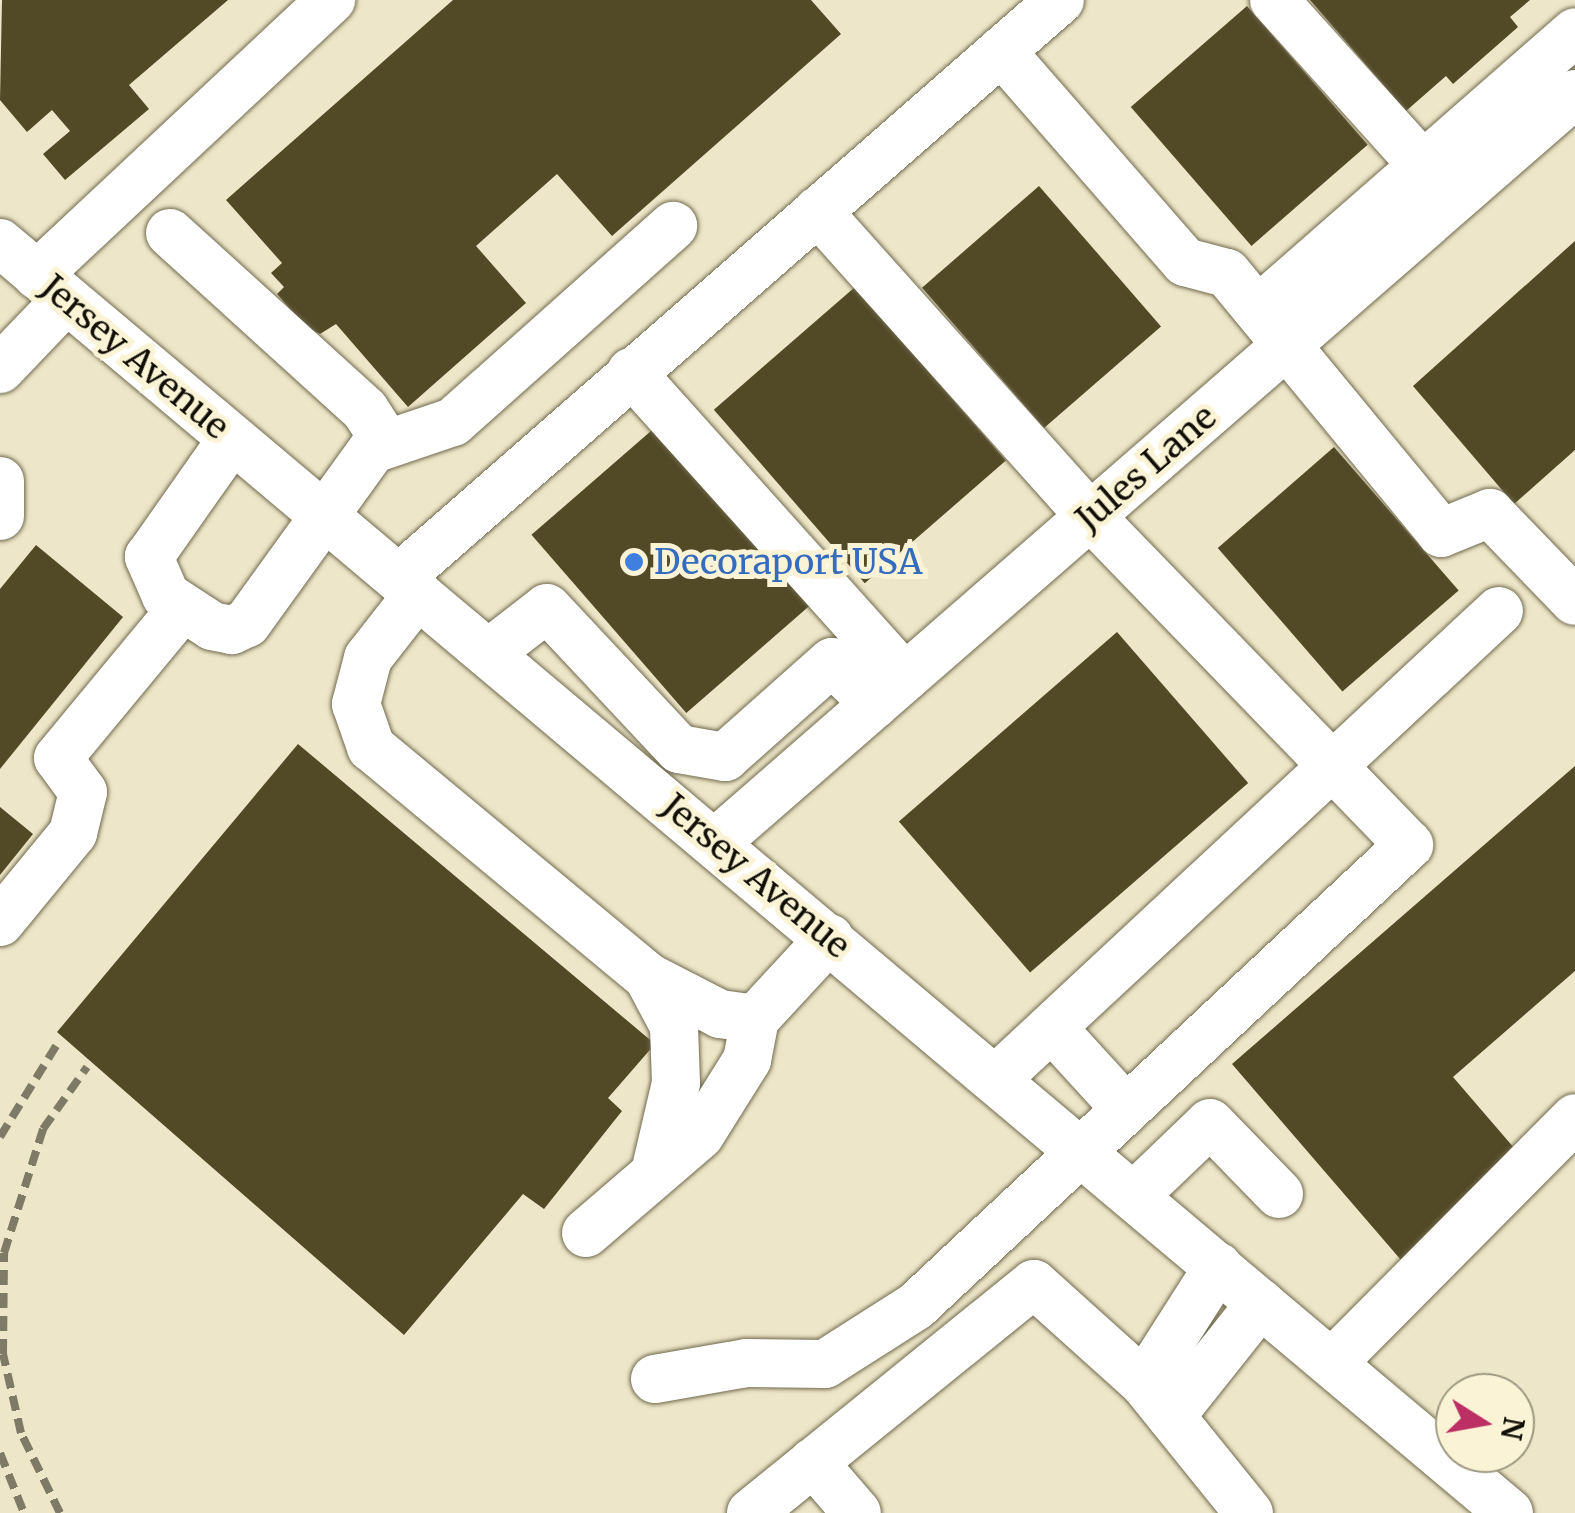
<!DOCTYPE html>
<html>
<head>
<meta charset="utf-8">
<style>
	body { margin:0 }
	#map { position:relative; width:1575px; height:1513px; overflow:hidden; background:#eee6c8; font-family:Merriweather,serif }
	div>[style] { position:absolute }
	.building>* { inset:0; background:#524927; transform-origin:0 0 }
	.roads { filter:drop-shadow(0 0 2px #70694e) drop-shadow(0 0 2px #70694e) }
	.minor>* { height:48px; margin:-24px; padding:0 24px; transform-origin:24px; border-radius:24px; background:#fff }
	.rail>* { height:8px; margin-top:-4px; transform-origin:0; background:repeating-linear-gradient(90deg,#7f7a66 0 15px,transparent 0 23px) }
	.dots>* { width:28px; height:28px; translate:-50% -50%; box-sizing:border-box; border:5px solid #fbf3d5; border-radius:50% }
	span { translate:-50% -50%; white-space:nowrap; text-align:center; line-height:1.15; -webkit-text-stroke:10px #fbf3d5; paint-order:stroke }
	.street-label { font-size:35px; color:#110f05 }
	.shop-label { font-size:35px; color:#366cbe }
	.left { translate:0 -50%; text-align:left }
	.north { position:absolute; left:1435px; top:1373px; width:100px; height:100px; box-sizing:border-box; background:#fbf3d5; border:2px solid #9d9882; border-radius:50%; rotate:101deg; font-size:28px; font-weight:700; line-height:40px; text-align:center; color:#110f05 }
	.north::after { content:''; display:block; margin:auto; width:35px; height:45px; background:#bb2f65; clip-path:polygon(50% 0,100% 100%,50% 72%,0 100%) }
</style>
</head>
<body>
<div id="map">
	<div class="building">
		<i style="clip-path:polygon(2px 0,228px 0,129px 85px,149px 109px,65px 180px,43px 154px,70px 131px,52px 110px,27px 132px,0 100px)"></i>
		<i style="clip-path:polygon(453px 0,811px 0,841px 34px,612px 236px,557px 174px,476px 246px,526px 303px,408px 407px,336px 324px,320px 334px,306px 327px,277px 294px,284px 287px,271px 273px,282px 263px,226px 200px)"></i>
		<i style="clip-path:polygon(1310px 0,1530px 0,1510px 17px,1518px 27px,1453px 84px,1446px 76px,1406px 111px)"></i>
		<i style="left:1247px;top:6px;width:184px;height:154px;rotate:49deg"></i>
		<i style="left:1039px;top:186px;width:186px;height:155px;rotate:49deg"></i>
		<i style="clip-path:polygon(1575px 241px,1575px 450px,1514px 504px,1413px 386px)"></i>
		<i style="left:855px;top:287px;width:230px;height:187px;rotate:49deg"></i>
		<i style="left:659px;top:424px;width:236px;height:169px;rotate:49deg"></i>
		<i style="left:1334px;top:447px;width:190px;height:154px;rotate:49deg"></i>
		<i style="clip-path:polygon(36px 545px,123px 617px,0 769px,0 589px)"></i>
		<i style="left:1117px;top:632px;width:200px;height:289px;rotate:49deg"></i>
		<i style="clip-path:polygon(298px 744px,655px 1044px,608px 1098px,622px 1111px,544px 1209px,523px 1194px,404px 1335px,57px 1032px)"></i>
		<i style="clip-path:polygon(1575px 766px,1575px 971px,1453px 1077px,1521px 1156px,1401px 1260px,1232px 1064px)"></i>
		<i style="clip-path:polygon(0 807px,33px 834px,0 875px)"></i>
	</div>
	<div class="roads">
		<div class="minor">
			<i style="left:1274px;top:0;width:256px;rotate:48deg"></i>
			<i style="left:1001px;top:51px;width:280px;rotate:48.9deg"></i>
			<i style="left:1185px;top:262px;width:43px;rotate:14.7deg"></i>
			<i style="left:1227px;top:273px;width:337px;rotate:50.5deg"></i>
			<i style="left:1441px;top:533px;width:53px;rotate:-22.2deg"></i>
			<i style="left:1490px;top:513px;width:122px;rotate:46deg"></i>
			<i style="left:170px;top:233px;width:263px;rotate:42.2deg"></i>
			<i style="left:365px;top:410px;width:31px;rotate:57deg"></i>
			<i style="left:382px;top:436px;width:231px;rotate:125.8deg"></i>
			<i style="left:247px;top:623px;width:17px;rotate:155deg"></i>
			<i style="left:232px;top:630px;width:20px;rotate:-169deg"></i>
			<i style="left:212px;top:626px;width:55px;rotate:-146.9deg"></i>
			<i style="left:166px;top:596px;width:43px;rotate:-113.6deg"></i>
			<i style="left:149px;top:557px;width:144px;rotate:-54.9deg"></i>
			<i style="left:0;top:243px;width:1972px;rotate:40.08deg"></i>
			<i style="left:37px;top:275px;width:403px;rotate:-43.1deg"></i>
			<i style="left:1259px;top:309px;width:420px;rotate:-41.2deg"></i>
			<i style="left:0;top:369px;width:95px;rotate:-46.3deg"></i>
			<i style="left:631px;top:372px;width:410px;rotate:48.1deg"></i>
			<i style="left:379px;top:447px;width:78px;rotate:-18.7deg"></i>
			<i style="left:453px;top:422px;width:295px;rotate:-41.7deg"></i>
			<i style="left:0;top:481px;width:35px;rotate:90deg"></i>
			<i style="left:399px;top:578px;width:878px;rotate:-41.17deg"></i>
			<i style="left:418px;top:594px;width:81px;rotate:128deg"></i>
			<i style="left:368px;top:658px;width:48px;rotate:104.6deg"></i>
			<i style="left:356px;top:704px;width:46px;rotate:70.8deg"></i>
			<i style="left:371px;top:747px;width:360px;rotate:39.7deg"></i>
			<i style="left:648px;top:977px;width:81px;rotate:27.2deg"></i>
			<i style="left:720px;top:1014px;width:35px;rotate:8deg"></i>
			<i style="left:755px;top:1019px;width:110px;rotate:-47.2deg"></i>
			<i style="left:489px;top:653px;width:73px;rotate:-37.8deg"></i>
			<i style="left:547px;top:608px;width:193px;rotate:46.9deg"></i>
			<i style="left:679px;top:749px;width:47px;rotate:9.9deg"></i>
			<i style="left:725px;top:757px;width:143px;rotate:-41.6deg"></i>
			<i style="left:832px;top:662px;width:60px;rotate:44.3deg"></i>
			<i style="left:716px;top:842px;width:1139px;rotate:-41.05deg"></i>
			<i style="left:0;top:922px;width:115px;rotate:-50.6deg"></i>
			<i style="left:73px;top:833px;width:42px;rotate:-76.3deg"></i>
			<i style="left:83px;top:792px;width:42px;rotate:-126.3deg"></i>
			<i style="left:58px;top:758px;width:195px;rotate:-50.4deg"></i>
			<i style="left:648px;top:977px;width:55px;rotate:62deg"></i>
			<i style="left:674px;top:1026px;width:57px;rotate:88deg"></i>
			<i style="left:676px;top:1083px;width:87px;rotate:103.2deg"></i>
			<i style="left:1053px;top:1029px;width:108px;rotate:47.6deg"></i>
			<i style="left:996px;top:1079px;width:687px;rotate:-42.94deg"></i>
			<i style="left:1134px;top:1196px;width:105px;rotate:-43.8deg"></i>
			<i style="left:1210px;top:1123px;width:99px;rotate:45.8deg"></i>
			<i style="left:586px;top:1233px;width:150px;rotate:-40.7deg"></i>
			<i style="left:700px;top:1135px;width:89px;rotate:-57.9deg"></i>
			<i style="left:747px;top:1060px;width:42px;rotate:-79deg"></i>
			<i style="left:1332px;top:1363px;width:345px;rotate:-45.2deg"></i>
			<i style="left:655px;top:1379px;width:93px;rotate:-9.9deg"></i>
			<i style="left:747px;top:1363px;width:78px;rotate:0.7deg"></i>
			<i style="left:825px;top:1364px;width:108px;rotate:-32.5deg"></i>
			<i style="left:916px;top:1306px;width:675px;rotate:-43.08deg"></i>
			<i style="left:1409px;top:845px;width:458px;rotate:-134.1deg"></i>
			<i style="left:1090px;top:516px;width:409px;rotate:-131.8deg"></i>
			<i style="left:1144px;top:1383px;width:138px;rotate:-57.5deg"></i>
			<i style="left:1171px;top:1416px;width:144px;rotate:-51.5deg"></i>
			<i style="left:813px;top:1462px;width:67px;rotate:49.2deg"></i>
			<i style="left:751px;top:1513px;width:364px;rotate:-39deg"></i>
			<i style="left:1034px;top:1284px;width:148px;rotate:42deg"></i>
			<i style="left:1144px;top:1383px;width:167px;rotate:51.1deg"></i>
		</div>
	</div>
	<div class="rail">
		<i style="left:0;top:1137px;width:107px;rotate:-58.4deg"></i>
		<i style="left:0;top:1453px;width:65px;rotate:68.2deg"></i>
		<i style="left:60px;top:1513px;width:89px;rotate:-116deg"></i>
		<i style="left:21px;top:1433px;width:81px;rotate:-102.8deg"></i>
		<i style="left:3px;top:1354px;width:101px;rotate:-89.4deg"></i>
		<i style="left:4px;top:1253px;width:130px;rotate:-72.5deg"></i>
		<i style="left:43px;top:1129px;width:76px;rotate:-54.6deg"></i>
	</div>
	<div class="dots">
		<i style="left:634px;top:562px;background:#3f7fe0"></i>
	</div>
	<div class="street-label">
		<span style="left:135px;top:357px;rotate:40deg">Jersey Avenue</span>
		<span style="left:1146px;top:468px;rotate:-41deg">Jules Lane</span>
		<span style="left:756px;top:876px;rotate:40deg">Jersey Avenue</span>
	</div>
	<div class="shop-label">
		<span class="left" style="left:654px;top:562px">Decoraport USA</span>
	</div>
	<div class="north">N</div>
</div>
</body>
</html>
